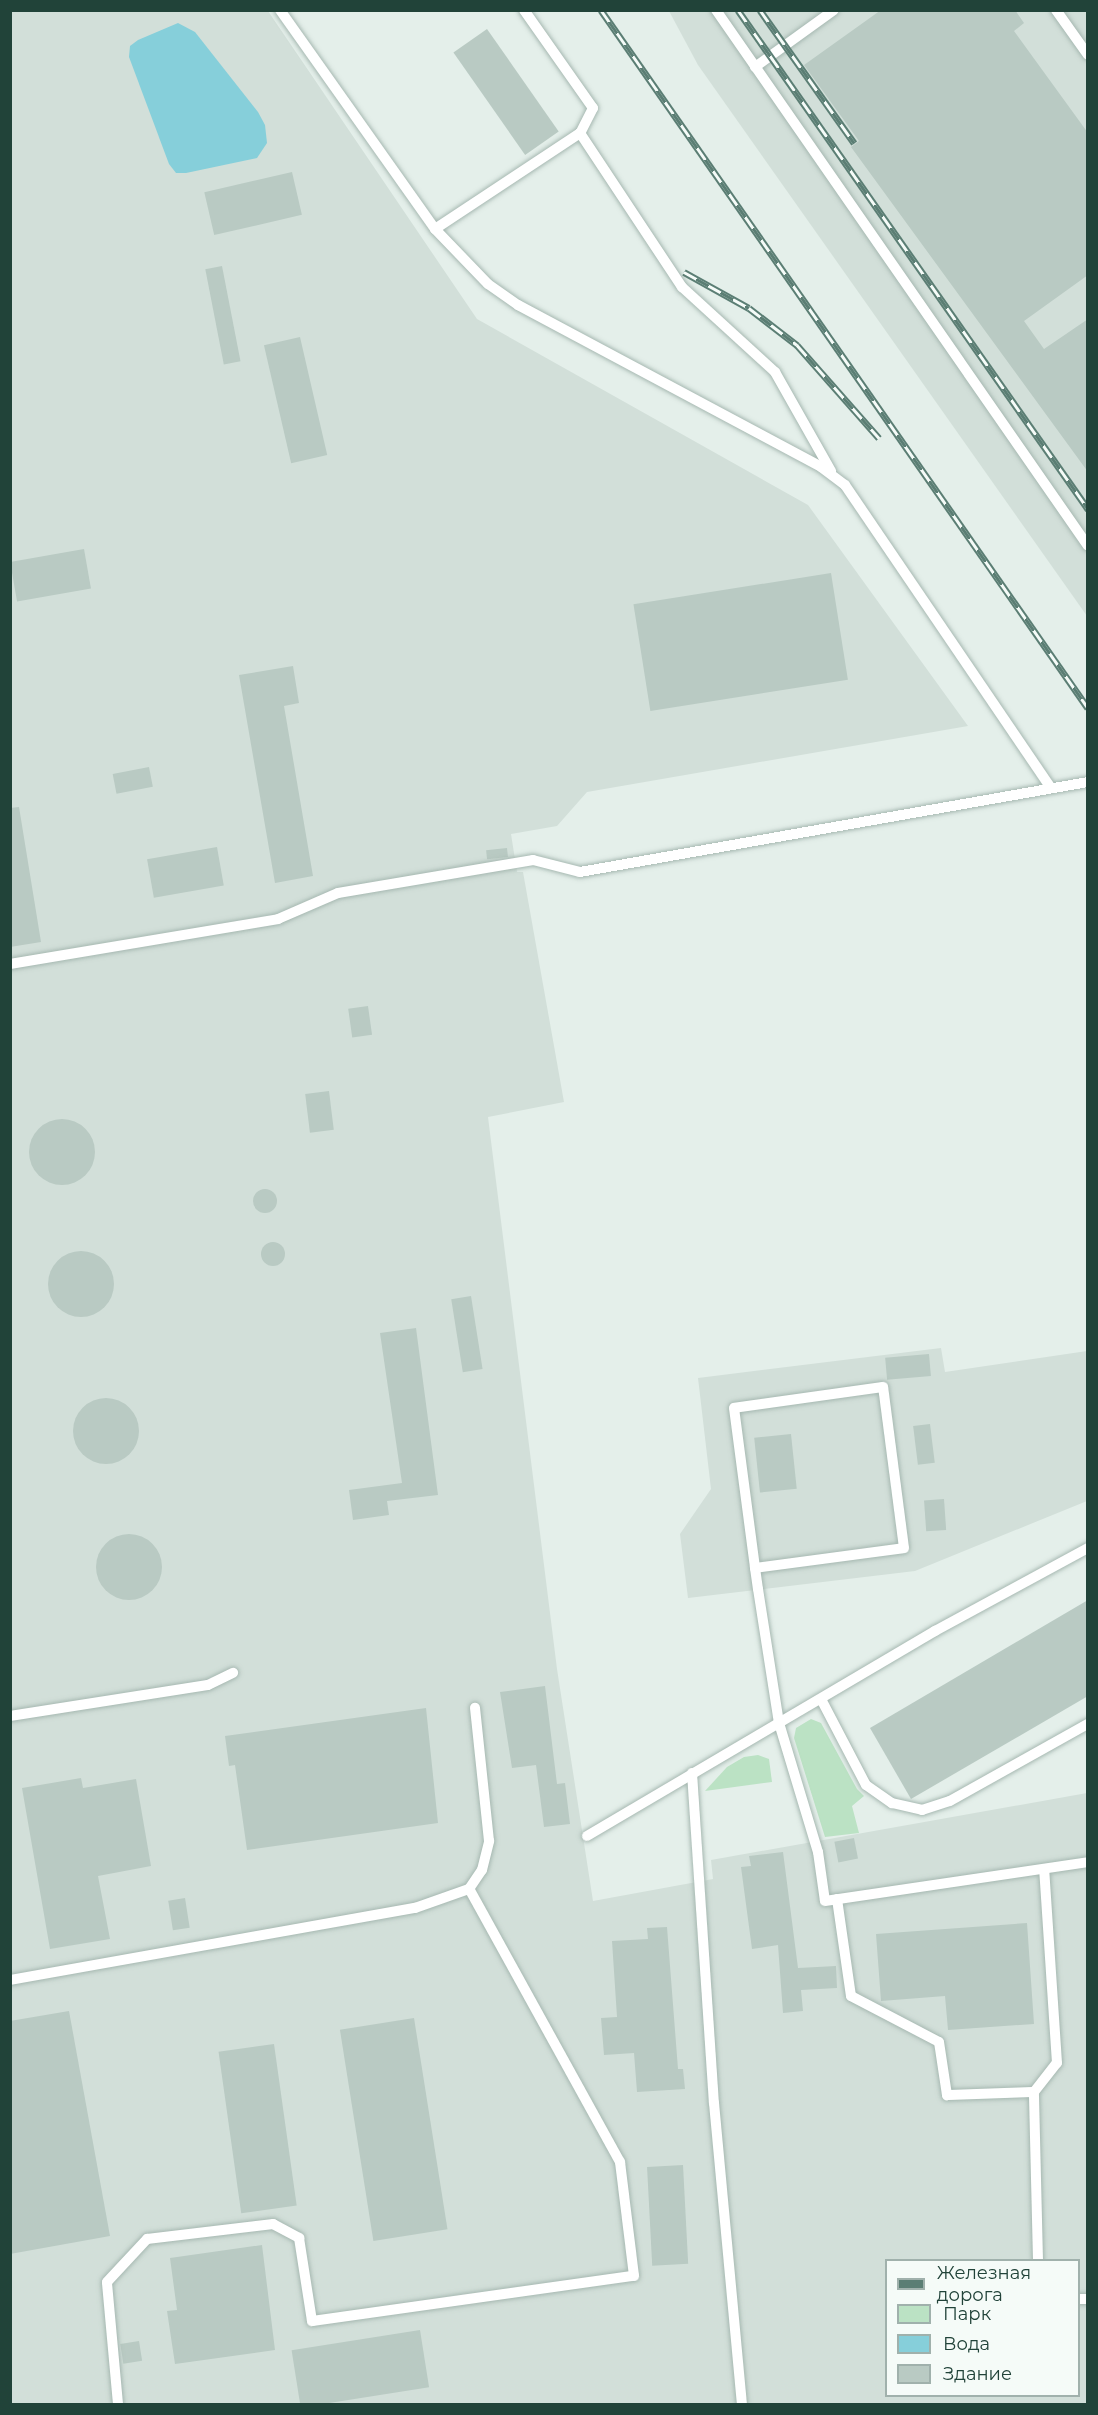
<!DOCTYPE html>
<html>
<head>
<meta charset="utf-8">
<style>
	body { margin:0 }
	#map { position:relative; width:1098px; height:2415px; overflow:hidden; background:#e4efea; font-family:Montserrat,sans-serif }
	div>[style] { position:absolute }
	.built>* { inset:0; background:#d2dfd9 }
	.green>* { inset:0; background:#bbe2c4 }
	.water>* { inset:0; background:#86cfda }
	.building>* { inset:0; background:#b9cac3; transform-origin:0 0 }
	.round { border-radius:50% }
	.roads { filter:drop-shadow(0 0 2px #a6b8b1) drop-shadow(0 0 2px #a6b8b1) }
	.service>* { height:10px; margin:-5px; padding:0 5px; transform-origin:5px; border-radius:5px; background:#fff }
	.rail>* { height:7px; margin-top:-3.5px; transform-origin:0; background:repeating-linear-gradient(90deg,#f5fbf8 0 14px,#5b7e74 0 28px); box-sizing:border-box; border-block:2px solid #5b7e74 }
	span { translate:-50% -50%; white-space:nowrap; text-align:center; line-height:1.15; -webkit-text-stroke:6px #f5fbf8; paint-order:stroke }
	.frame { position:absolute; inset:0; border:12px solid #214339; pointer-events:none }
	.legend { position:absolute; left:885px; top:2259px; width:195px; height:138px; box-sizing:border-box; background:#f5fbf8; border:2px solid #a0b1ac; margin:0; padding:8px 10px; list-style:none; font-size:18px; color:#214339 }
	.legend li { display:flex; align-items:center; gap:12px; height:30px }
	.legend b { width:30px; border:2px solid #a0b1ac }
</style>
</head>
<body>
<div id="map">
	<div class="built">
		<i style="clip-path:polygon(evenodd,11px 11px,268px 11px,477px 319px,808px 505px,968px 726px,587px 792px,557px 826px,511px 834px,517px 872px,523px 872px,564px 1102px,488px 1117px,557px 1669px,593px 1901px,713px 1879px,711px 1860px,1087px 1793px,1087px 2404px,11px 2404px,11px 11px,886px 2260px,1078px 2260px,1078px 2396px,886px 2396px,886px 2260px)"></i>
		<i style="clip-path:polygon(669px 11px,1087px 11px,1087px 616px,698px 65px)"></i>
		<i style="clip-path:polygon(941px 1348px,945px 1372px,1087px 1351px,1087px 1501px,915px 1571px,688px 1598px,680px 1534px,711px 1489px,698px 1378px)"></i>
	</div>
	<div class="green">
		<i style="clip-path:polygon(811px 1719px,821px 1723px,857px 1789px,864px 1796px,852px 1806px,859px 1833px,825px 1837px,794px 1738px,796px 1728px)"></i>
		<i style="clip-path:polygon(758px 1755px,769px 1759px,772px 1782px,705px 1791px,727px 1767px,744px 1757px)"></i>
	</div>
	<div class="water">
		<i style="clip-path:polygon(178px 23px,195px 32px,258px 112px,265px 125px,267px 143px,257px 158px,186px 173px,176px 173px,169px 164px,129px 57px,130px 46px,138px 40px)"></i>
	</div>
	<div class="building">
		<i style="clip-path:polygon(881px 10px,1015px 10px,1024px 23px,1014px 31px,1088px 133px,1088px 275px,1024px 321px,1044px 349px,1088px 319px,1088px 472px,851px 147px,859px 141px,804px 65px)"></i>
		<i style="left:487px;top:29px;width:125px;height:41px;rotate:55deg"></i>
		<i style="left:292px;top:172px;width:44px;height:90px;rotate:77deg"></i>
		<i style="left:222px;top:266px;width:97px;height:17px;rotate:79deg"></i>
		<i style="left:300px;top:337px;width:121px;height:37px;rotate:77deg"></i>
		<i style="left:84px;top:549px;width:40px;height:75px;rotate:80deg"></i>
		<i style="left:831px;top:573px;width:108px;height:200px;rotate:81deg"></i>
		<i style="clip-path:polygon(293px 666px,299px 703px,284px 706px,313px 876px,275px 883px,239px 675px)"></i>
		<i style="left:149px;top:767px;width:20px;height:37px;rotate:79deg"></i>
		<i style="clip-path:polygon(19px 807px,41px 942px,10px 947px,10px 808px)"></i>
		<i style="left:217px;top:847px;width:39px;height:71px;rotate:80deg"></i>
		<i style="left:507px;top:848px;width:9px;height:21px;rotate:84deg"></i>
		<i style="left:368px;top:1006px;width:29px;height:20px;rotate:82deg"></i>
		<i style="left:329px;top:1091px;width:39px;height:24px;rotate:83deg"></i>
		<i class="round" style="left:29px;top:1119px;width:66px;height:66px"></i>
		<i class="round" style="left:253px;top:1189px;width:24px;height:24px"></i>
		<i class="round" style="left:261px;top:1242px;width:24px;height:24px"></i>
		<i class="round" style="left:48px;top:1251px;width:66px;height:66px"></i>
		<i style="left:471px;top:1296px;width:74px;height:20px;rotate:81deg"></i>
		<i style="clip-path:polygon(416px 1328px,438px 1495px,387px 1501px,389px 1515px,353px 1520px,349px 1490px,402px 1483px,380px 1333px)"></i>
		<i style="left:929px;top:1354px;width:22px;height:44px;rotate:85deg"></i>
		<i class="round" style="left:73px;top:1398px;width:66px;height:66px"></i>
		<i style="left:930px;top:1424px;width:39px;height:17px;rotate:83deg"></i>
		<i style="left:791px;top:1434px;width:55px;height:37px;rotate:84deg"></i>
		<i style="left:944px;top:1499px;width:31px;height:20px;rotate:86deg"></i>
		<i class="round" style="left:96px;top:1534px;width:66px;height:66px"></i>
		<i style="clip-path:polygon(1088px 1600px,1088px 1696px,911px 1799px,870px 1728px)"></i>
		<i style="clip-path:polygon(545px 1686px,557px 1784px,565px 1783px,570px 1824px,544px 1827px,536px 1765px,512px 1768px,500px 1692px)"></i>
		<i style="clip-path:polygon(426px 1708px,438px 1823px,247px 1850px,235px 1765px,229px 1766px,225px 1736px)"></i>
		<i style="clip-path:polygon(81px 1778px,83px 1788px,136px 1779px,151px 1866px,98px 1876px,110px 1939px,50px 1949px,22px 1788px)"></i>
		<i style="left:854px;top:1838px;width:21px;height:20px;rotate:79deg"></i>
		<i style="clip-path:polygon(783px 1852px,798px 1968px,836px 1966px,837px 1988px,801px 1990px,803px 2011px,783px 2013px,778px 1945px,752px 1949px,741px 1867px,751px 1866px,749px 1856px)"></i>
		<i style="left:185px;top:1898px;width:30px;height:17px;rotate:81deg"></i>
		<i style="clip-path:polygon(1027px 1923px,1034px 2024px,948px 2030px,945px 1996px,881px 2001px,876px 1934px)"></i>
		<i style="clip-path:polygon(667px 1927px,678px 2069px,683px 2069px,685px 2089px,637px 2092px,634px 2053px,604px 2055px,601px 2018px,617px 2017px,612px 1941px,648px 1939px,647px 1928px)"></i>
		<i style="clip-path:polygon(69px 2011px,110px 2236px,10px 2254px,10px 2021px)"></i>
		<i style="left:414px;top:2018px;width:214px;height:75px;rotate:81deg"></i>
		<i style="left:274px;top:2044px;width:163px;height:56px;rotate:82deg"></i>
		<i style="left:683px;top:2165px;width:99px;height:36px;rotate:87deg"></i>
		<i style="clip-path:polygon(262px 2245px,275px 2350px,175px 2364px,167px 2311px,177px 2310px,170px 2258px)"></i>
		<i style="left:420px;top:2330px;width:58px;height:130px;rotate:81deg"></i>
		<i style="left:139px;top:2341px;width:20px;height:19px;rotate:81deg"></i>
	</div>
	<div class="roads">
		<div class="service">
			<i style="left:280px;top:10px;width:268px;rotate:54.7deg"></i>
			<i style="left:435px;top:229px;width:76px;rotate:46.1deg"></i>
			<i style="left:488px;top:284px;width:37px;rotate:35deg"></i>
			<i style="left:518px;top:305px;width:344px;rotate:28.1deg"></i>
			<i style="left:821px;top:467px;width:30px;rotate:37deg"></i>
			<i style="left:845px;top:485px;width:366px;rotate:55.8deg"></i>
			<i style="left:524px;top:10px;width:120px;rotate:54.9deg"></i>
			<i style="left:593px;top:108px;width:28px;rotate:117deg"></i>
			<i style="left:580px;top:133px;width:185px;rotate:56.5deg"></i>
			<i style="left:682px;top:287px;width:126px;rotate:42.4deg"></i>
			<i style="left:775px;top:372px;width:114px;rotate:60.5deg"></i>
			<i style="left:716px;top:10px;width:652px;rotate:55.24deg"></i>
			<i style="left:1056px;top:10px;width:55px;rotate:54.6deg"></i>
			<i style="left:755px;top:67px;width:97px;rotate:-35.8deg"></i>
			<i style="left:435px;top:229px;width:174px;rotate:-33.5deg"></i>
			<i style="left:10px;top:964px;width:272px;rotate:-9.5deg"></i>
			<i style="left:278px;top:919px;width:65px;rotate:-23.4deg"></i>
			<i style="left:338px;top:893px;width:198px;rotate:-9.6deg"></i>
			<i style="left:533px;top:860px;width:49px;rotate:14.3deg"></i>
			<i style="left:580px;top:872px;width:516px;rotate:-10.05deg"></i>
			<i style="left:755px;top:1568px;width:150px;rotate:-7.6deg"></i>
			<i style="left:904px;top:1548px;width:162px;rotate:-97.4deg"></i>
			<i style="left:883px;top:1387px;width:150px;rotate:172deg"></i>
			<i style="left:734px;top:1408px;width:161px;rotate:82.5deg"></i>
			<i style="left:755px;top:1568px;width:21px;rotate:82deg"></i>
			<i style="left:758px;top:1589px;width:136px;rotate:81.1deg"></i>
			<i style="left:779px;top:1723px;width:135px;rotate:73.2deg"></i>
			<i style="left:818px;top:1852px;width:49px;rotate:81.9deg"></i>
			<i style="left:825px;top:1901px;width:266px;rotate:-8.4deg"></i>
			<i style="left:821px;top:1699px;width:97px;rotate:62.4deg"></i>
			<i style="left:866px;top:1785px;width:32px;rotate:35deg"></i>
			<i style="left:892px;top:1803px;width:31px;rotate:13deg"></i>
			<i style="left:922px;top:1810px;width:29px;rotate:-18deg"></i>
			<i style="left:950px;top:1801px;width:158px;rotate:-29.2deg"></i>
			<i style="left:10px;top:1716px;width:200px;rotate:-8.9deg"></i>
			<i style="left:208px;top:1685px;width:28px;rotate:-26deg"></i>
			<i style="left:692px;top:1773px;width:331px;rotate:86.2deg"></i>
			<i style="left:714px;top:2103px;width:302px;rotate:84.7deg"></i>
			<i style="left:587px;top:1836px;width:404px;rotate:-30.5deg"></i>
			<i style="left:935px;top:1631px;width:174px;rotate:-28.5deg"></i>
			<i style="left:837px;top:1899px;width:98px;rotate:81.8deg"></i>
			<i style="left:851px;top:1996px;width:99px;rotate:27.6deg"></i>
			<i style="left:939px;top:2042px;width:54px;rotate:81.4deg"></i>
			<i style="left:947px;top:2095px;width:87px;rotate:-2deg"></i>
			<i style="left:10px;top:1980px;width:411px;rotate:-10.1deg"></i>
			<i style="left:415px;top:1908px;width:57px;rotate:-19.4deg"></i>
			<i style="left:469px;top:1889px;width:23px;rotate:-56deg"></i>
			<i style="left:482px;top:1870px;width:30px;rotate:-76deg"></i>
			<i style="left:489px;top:1841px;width:134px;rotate:-96deg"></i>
			<i style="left:1038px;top:2260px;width:168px;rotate:-91.4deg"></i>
			<i style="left:1034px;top:2092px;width:37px;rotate:-52deg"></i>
			<i style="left:1057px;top:2063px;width:194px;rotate:-93.8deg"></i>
			<i style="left:1078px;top:2299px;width:10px"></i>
			<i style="left:118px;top:2404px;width:122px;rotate:-95.2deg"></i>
			<i style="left:107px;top:2282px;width:59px;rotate:-47.1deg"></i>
			<i style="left:147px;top:2239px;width:127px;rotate:-6.8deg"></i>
			<i style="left:273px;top:2224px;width:30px;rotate:28deg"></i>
			<i style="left:299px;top:2238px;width:84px;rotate:81.1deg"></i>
			<i style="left:312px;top:2321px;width:325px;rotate:-8deg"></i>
			<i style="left:634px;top:2276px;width:115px;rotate:-97deg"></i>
			<i style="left:620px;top:2162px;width:312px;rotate:-118.9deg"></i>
		</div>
	</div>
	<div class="rail">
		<i style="left:601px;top:10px;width:851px;rotate:55.1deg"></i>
		<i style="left:738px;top:10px;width:610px;rotate:54.95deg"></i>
		<i style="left:760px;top:10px;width:163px;rotate:54.7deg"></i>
		<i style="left:684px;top:272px;width:74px;rotate:29deg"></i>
		<i style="left:749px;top:308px;width:61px;rotate:37.6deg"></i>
		<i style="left:797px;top:345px;width:124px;rotate:48.6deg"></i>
	</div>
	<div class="frame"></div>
	<ul class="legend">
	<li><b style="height:8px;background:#5b7e74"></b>Железная дорога</li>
	<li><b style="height:16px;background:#bbe2c4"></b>Парк</li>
	<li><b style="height:16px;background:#86cfda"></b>Вода</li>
	<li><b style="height:16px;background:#b9cac3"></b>Здание</li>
	</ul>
</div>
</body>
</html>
